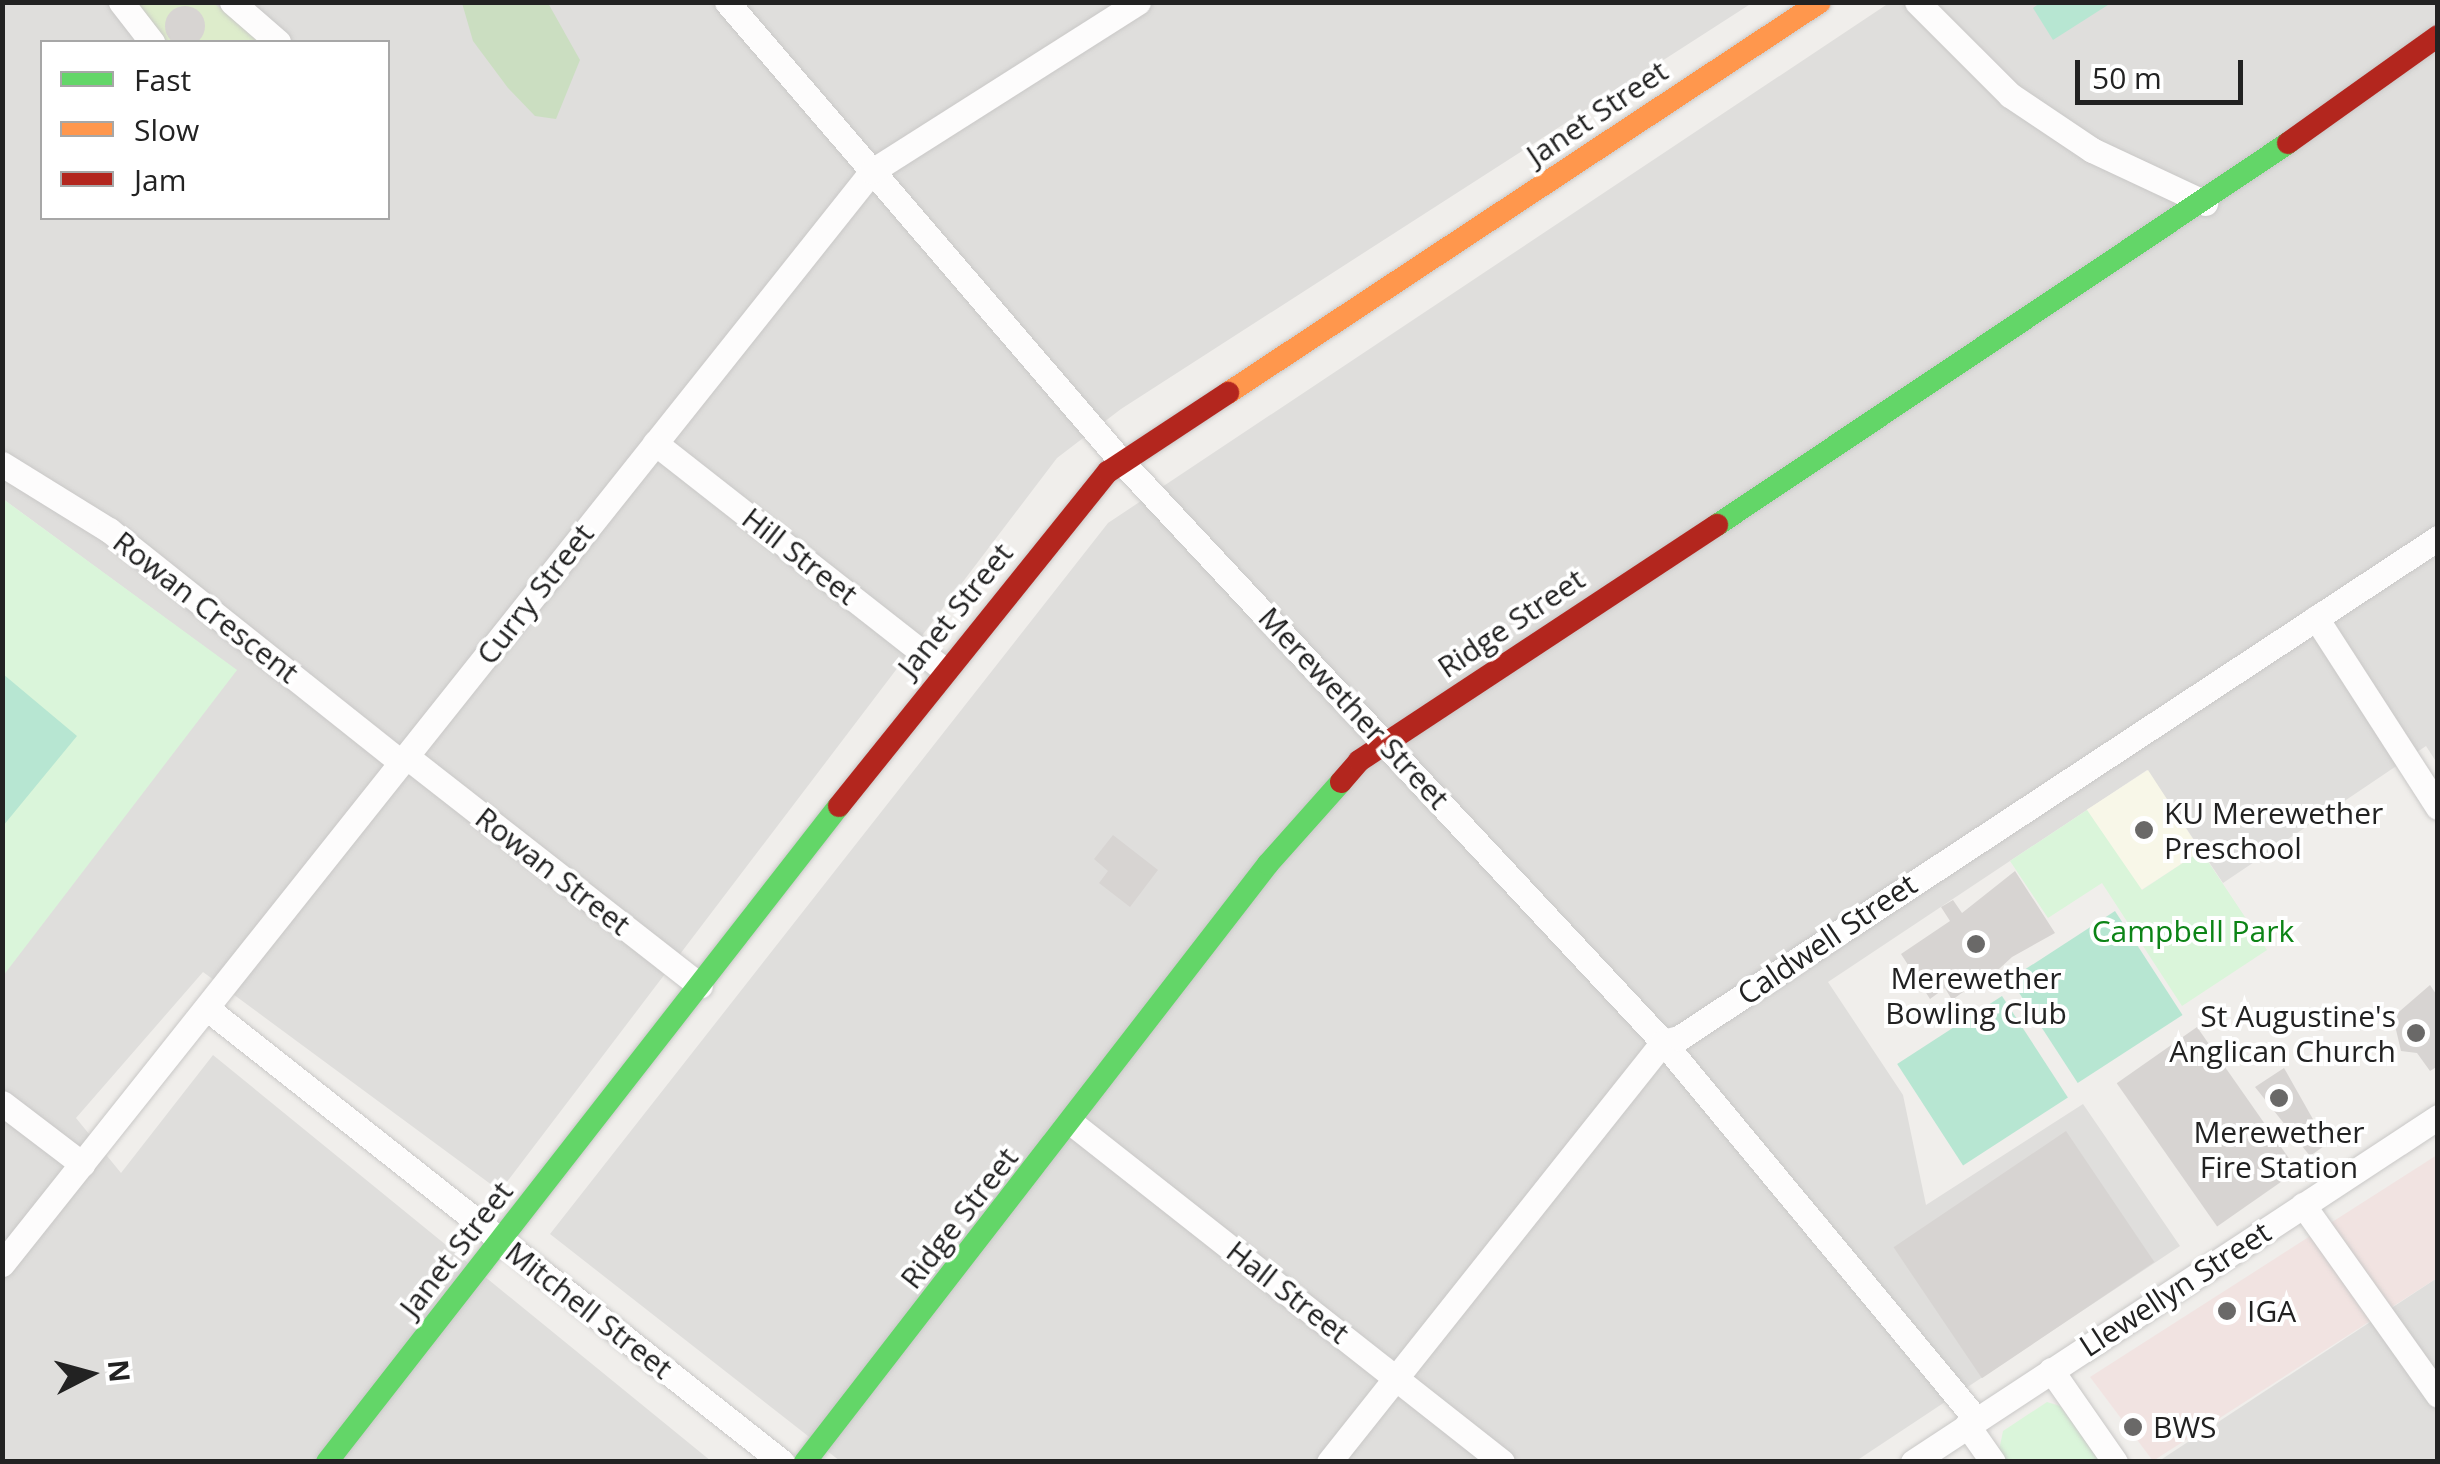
<!DOCTYPE html>
<html>
<head>
<meta charset="utf-8">
<style>
	body { margin:0 }
	#map { position:relative; width:2440px; height:1464px; overflow:hidden; background:#f0eeeb; font-family:"Open Sans",sans-serif }
	div>[style] { position:absolute }
	.residential>* { inset:0; background:#dfdedc }
	.commercial>* { inset:0; background:#f1e3e1 }
	.education>* { inset:0; background:#f8f7e8; transform-origin:0 0 }
	.grass>* { inset:0; background:#ddeccb }
	.forest>* { inset:0; background:#cbdec1 }
	.park>* { inset:0; background:#daf5da }
	.pitch>* { inset:0; background:#b7e6d2; transform-origin:0 0 }
	.building>* { inset:0; background:#d7d4d2; transform-origin:0 0 }
	.round { border-radius:50% }
	.roads { filter:drop-shadow(0 0 2px #c9c8c7) drop-shadow(0 0 2px #c9c8c7) }
	.street>* { height:25px; margin:-12.5px; padding:0 12.5px; transform-origin:12.5px; border-radius:12.5px; background:#fdfcfc }
	.fast>* { height:22px; margin:-11px; padding:0 11px; transform-origin:11px; border-radius:11px; background:#63d668 }
	.slow>* { height:22px; margin:-11px; padding:0 11px; transform-origin:11px; border-radius:11px; background:#ff974d }
	.jam>* { height:22px; margin:-11px; padding:0 11px; transform-origin:11px; border-radius:11px; background:#b3261e }
	.dots>* { width:28px; height:28px; translate:-50% -50%; box-sizing:border-box; border:5px solid #fff; border-radius:50% }
	span { translate:-50% -50%; white-space:nowrap; text-align:center; line-height:1.15; -webkit-text-stroke:8px #fff; paint-order:stroke }
	.street-label { font-size:30px; color:#222 }
	.poi-label { font-size:30px; color:#222 }
	.left { translate:0 -50%; text-align:left }
	.right { translate:-100% -50%; text-align:right }
	.park-label { font-size:30px; color:#0c8416 }
	.frame { position:absolute; inset:0; border:5px solid #222; pointer-events:none }
	.legend { position:absolute; left:40px; top:40px; width:350px; height:180px; box-sizing:border-box; background:#fff; border:2px solid #a7a7a7; margin:0; padding:12px 18px; list-style:none; font-size:30px; color:#222 }
	.legend li { display:flex; align-items:center; gap:20px; height:50px }
	.legend b { width:50px; border:2px solid #a7a7a7 }
	.north { position:absolute; left:40px; top:1324px; width:100px; height:100px; -webkit-text-stroke:8px #fff; paint-order:stroke; rotate:84deg; font-size:28px; font-weight:700; line-height:40px; text-align:center; color:#222 }
	.north::after { content:''; display:block; margin:auto; width:35px; height:45px; background:#222; clip-path:polygon(50% 0,100% 100%,50% 72%,0 100%) }
	.scale { position:absolute; left:2075px; top:60px; width:168px; height:45px; box-sizing:border-box; border:5px solid #222; border-top:0; padding-left:12px; font-size:30px; line-height:35px; white-space:nowrap; color:#222; -webkit-text-stroke:8px #fff; paint-order:stroke }
</style>
</head>
<body>
<div id="map">
	<div class="residential">
		<i style="clip-path:polygon(evenodd,3px 3px,1752px 3px,1121px 409px,1057px 458px,500px 1191px,203px 972px,76px 1118px,121px 1173px,213px 1055px,711px 1461px,3px 1461px,2px 976px,236px 670px,3px 499px,3px 3px,42px 42px,388px 42px,388px 218px,42px 218px,42px 42px)"></i>
		<i style="clip-path:polygon(1889px 3px,2437px 3px,2437px 763px,2426px 746px,2223px 883px,2147px 770px,1828px 982px,1903px 1095px,1926px 1205px,2083px 1104px,2180px 1246px,1856px 1461px,840px 1461px,550px 1234px,1108px 523px)"></i>
		<i style="clip-path:polygon(2437px 1278px,2437px 1461px,2159px 1461px)"></i>
	</div>
	<div class="commercial">
		<i style="clip-path:polygon(2437px 1155px,2437px 1278px,2153px 1461px,2090px 1377px)"></i>
	</div>
	<div class="education">
		<i style="left:2148px;top:770px;width:97px;height:73px;rotate:57deg"></i>
	</div>
	<div class="grass">
		<i style="clip-path:polygon(136px 3px,213px 3px,268px 42px,164px 42px)"></i>
	</div>
	<div class="forest">
		<i style="clip-path:polygon(462px 3px,548px 3px,580px 60px,556px 119px,535px 116px,508px 88px,473px 41px)"></i>
	</div>
	<div class="park">
		<i style="clip-path:polygon(3px 499px,237px 670px,3px 976px)"></i>
		<i style="clip-path:polygon(2087px 810px,2142px 890px,2201px 851px,2267px 950px,2182px 1006px,2102px 883px,2048px 918px,2010px 861px)"></i>
		<i style="clip-path:polygon(2047px 1402px,2060px 1406px,2100px 1461px,2007px 1461px,1999px 1451px,2003px 1431px)"></i>
	</div>
	<div class="pitch">
		<i style="clip-path:polygon(2041px 2px,2111px 2px,2111px 3px,2053px 40px,2033px 8px)"></i>
		<i style="clip-path:polygon(3px 674px,77px 736px,3px 826px)"></i>
		<i style="left:2115px;top:911px;width:124px;height:125px;rotate:57deg"></i>
		<i style="left:2002px;top:996px;width:121px;height:125px;rotate:57deg"></i>
	</div>
	<div class="building">
		<i class="round" style="left:165px;top:6px;width:40px;height:40px"></i>
		<i style="clip-path:polygon(1113px 835px,1158px 870px,1130px 907px,1099px 883px,1108px 871px,1094px 859px)"></i>
		<i style="clip-path:polygon(2015px 871px,2055px 933px,2012px 957px,1974px 992px,1970px 987px,1952px 1000px,1945px 988px,1930px 999px,1901px 954px,1950px 921px,1941px 907px,1953px 900px,1962px 913px)"></i>
		<i style="clip-path:polygon(2430px 985px,2438px 997px,2438px 1066px,2430px 1071px,2417px 1053px,2401px 1051px,2393px 1017px)"></i>
		<i style="left:2197px;top:1027px;width:175px;height:98px;rotate:55deg"></i>
		<i style="clip-path:polygon(2284px 1068px,2327px 1144px,2310px 1156px,2255px 1087px)"></i>
		<i style="left:2066px;top:1131px;width:158px;height:208px;rotate:56deg"></i>
	</div>
	<div class="roads">
		<div class="street">
			<i style="left:121px;top:2px;width:51px;rotate:52.2deg"></i>
			<i style="left:232px;top:2px;width:61px;rotate:41deg"></i>
			<i style="left:727px;top:2px;width:606px;rotate:49.35deg"></i>
			<i style="left:1122px;top:462px;width:793px;rotate:46.99deg"></i>
			<i style="left:1663px;top:1042px;width:490px;rotate:50.3deg"></i>
			<i style="left:1917px;top:2px;width:132px;rotate:45deg"></i>
			<i style="left:2010px;top:95px;width:99px;rotate:33.9deg"></i>
			<i style="left:2092px;top:150px;width:125px;rotate:25.1deg"></i>
			<i style="left:655px;top:443px;width:368px;rotate:38.1deg"></i>
			<i style="left:2px;top:464px;width:126px;rotate:31.7deg"></i>
			<i style="left:109px;top:530px;width:373px;rotate:38.5deg"></i>
			<i style="left:2316px;top:618px;width:225px;rotate:57.2deg"></i>
			<i style="left:406px;top:756px;width:373px;rotate:38deg"></i>
			<i style="left:209px;top:1010px;width:730px;rotate:38.27deg"></i>
			<i style="left:2px;top:1103px;width:101px;rotate:37.3deg"></i>
			<i style="left:1073px;top:1124px;width:546px;rotate:38.23deg"></i>
			<i style="left:2303px;top:1205px;width:233px;rotate:54.6deg"></i>
			<i style="left:2px;top:1264px;width:1397px;rotate:-51.48deg"></i>
			<i style="left:872px;top:171px;width:315px;rotate:-32.4deg"></i>
			<i style="left:2051px;top:1370px;width:112px;rotate:55.2deg"></i>
			<i style="left:1967px;top:1425px;width:45px;rotate:54.9deg"></i>
			<i style="left:1329px;top:1462px;width:537px;rotate:-51.51deg"></i>
			<i style="left:1663px;top:1042px;width:16px;rotate:-14deg"></i>
			<i style="left:1679px;top:1038px;width:909px;rotate:-33.38deg"></i>
			<i style="left:1913px;top:1462px;width:628px;rotate:-33.31deg"></i>
		</div>
		<div class="fast">
			<i style="left:1717px;top:525px;width:687px;rotate:-33.78deg"></i>
			<i style="left:327px;top:1462px;width:832px;rotate:-52.03deg"></i>
			<i style="left:805px;top:1462px;width:756px;rotate:-52.25deg"></i>
			<i style="left:1268px;top:864px;width:110px;rotate:-48.3deg"></i>
		</div>
		<div class="slow">
			<i style="left:1228px;top:393px;width:709px;rotate:-33.44deg"></i>
		</div>
		<div class="jam">
			<i style="left:2288px;top:143px;width:184px;rotate:-35.5deg"></i>
			<i style="left:1341px;top:782px;width:28px;rotate:-49deg"></i>
			<i style="left:1359px;top:761px;width:429px;rotate:-33.4deg"></i>
			<i style="left:839px;top:806px;width:429px;rotate:-51.2deg"></i>
			<i style="left:1108px;top:472px;width:144px;rotate:-33.4deg"></i>
		</div>
	</div>
	<div class="dots">
		<i style="left:2144px;top:830px;background:#6a6968"></i>
		<i style="left:1976px;top:944px;background:#6a6968"></i>
		<i style="left:2416px;top:1033px;background:#6a6968"></i>
		<i style="left:2279px;top:1098px;background:#6a6968"></i>
		<i style="left:2227px;top:1311px;background:#6a6968"></i>
		<i style="left:2133px;top:1427px;background:#6a6968"></i>
	</div>
	<div class="street-label">
		<span style="left:1597px;top:113px;rotate:-34deg">Janet Street</span>
		<span style="left:800px;top:556px;rotate:38deg">Hill Street</span>
		<span style="left:535px;top:594px;rotate:-52deg">Curry Street</span>
		<span style="left:206px;top:607px;rotate:38deg">Rowan Crescent</span>
		<span style="left:955px;top:610px;rotate:-51deg">Janet Street</span>
		<span style="left:1511px;top:623px;rotate:-34deg">Ridge Street</span>
		<span style="left:1354px;top:708px;rotate:47deg">Merewether Street</span>
		<span style="left:553px;top:871px;rotate:38deg">Rowan Street</span>
		<span style="left:1827px;top:939px;rotate:-34deg">Caldwell Street</span>
		<span style="left:959px;top:1218px;rotate:-52deg">Ridge Street</span>
		<span style="left:456px;top:1249px;rotate:-52deg">Janet Street</span>
		<span style="left:2175px;top:1289px;rotate:-33deg">Llewellyn Street</span>
		<span style="left:1288px;top:1292px;rotate:38deg">Hall Street</span>
		<span style="left:589px;top:1310px;rotate:38deg">Mitchell Street</span>
	</div>
	<div class="poi-label">
		<span class="left" style="left:2164px;top:830px">KU Merewether<br>Preschool</span>
		<span style="left:1976px;top:995px">Merewether<br>Bowling Club</span>
		<span class="right" style="left:2396px;top:1033px">St Augustine's<br>Anglican Church</span>
		<span style="left:2279px;top:1149px">Merewether<br>Fire Station</span>
		<span class="left" style="left:2247px;top:1311px">IGA</span>
		<span class="left" style="left:2153px;top:1427px">BWS</span>
	</div>
	<div class="park-label">
		<span style="left:2193px;top:931px">Campbell Park</span>
	</div>
	<div class="frame"></div>
	<ul class="legend">
	<li><b style="height:12px;background:#63d668"></b>Fast</li>
	<li><b style="height:12px;background:#ff974d"></b>Slow</li>
	<li><b style="height:12px;background:#b3261e"></b>Jam</li>
	</ul>
	<div class="north">N</div>
	<div class="scale">50 m</div>
</div>
</body>
</html>
